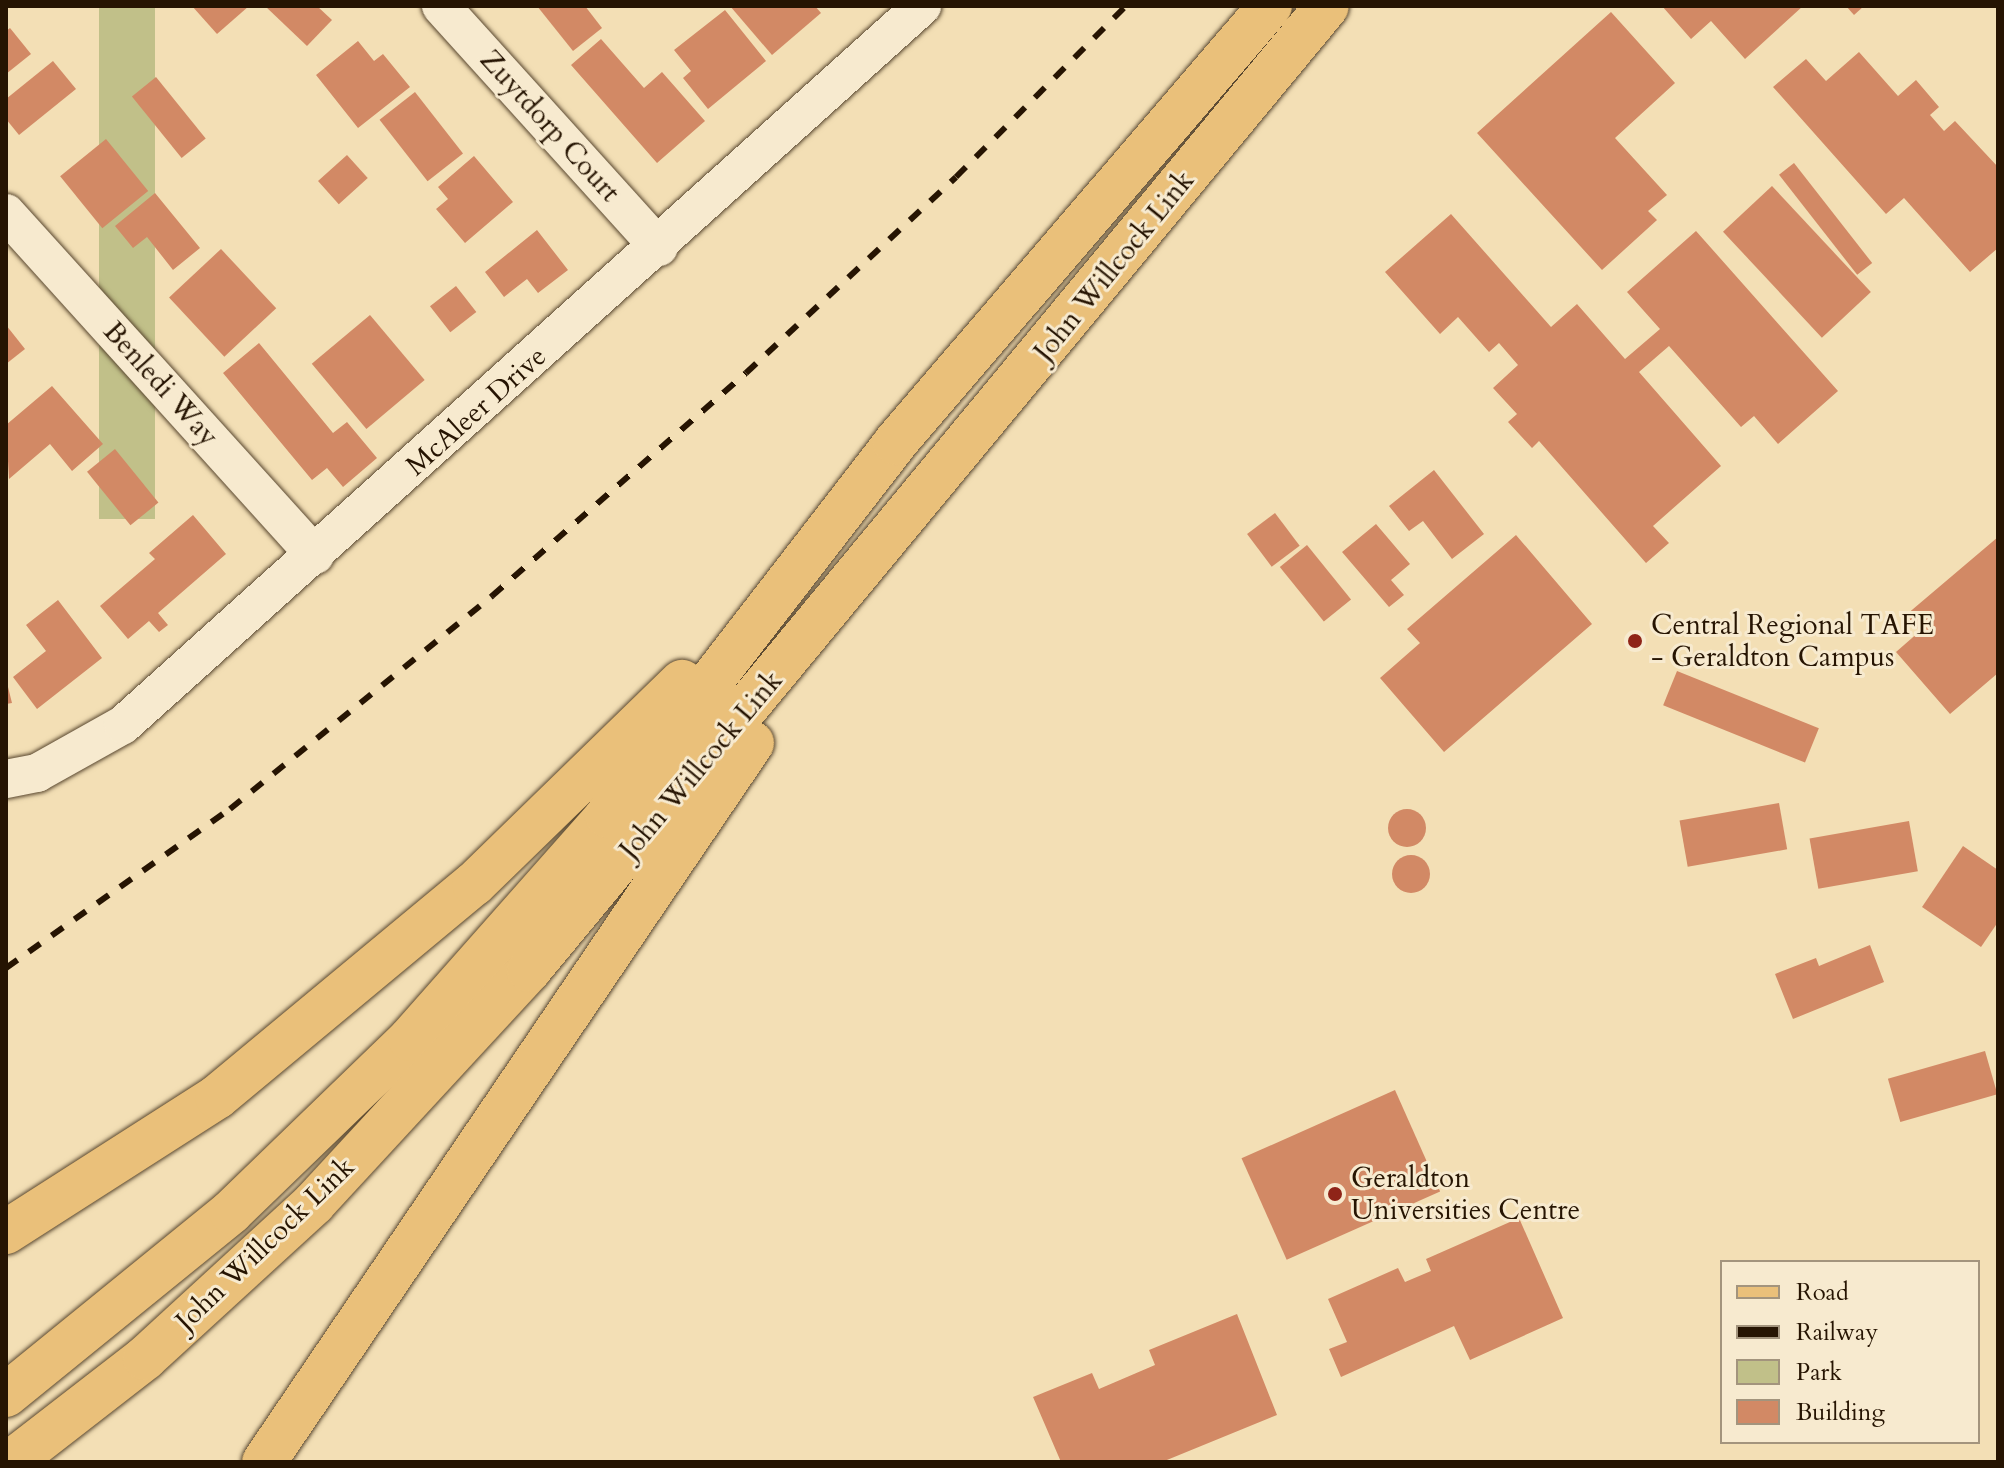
<!DOCTYPE html>
<html>
<head>
<meta charset="utf-8">
<style>
	body { margin:0 }
	#map { position:relative; width:2004px; height:1468px; overflow:hidden; background:#f3dfb5; font-family:Cardo,serif }
	div>[style] { position:absolute }
	.green>* { inset:0; background:#c1c089; transform-origin:0 0 }
	.building>* { inset:0; background:#d28965; transform-origin:0 0 }
	.round { border-radius:50% }
	.roads { filter:drop-shadow(0 0 2px #59472f) drop-shadow(0 0 2px #59472f) }
	.minor>* { height:38px; margin:-19px; padding:0 19px; transform-origin:19px; border-radius:19px; background:#f7eacf }
	.major>* { height:44px; margin:-22px; padding:0 22px; transform-origin:22px; border-radius:22px; background:#eac07a }
	.rail>* { height:6px; margin-top:-3px; transform-origin:0; background:repeating-linear-gradient(90deg,#261402 0 14px,transparent 0 28px) }
	.dots>* { width:22px; height:22px; translate:-50% -50%; box-sizing:border-box; border:4px solid #f7eacf; border-radius:50% }
	span { translate:-50% -50%; white-space:nowrap; text-align:center; line-height:1.15; -webkit-text-stroke:6px #f7eacf; paint-order:stroke }
	.street-label { font-size:28px; color:#261402 }
	.poi-label { font-size:28px; color:#261402 }
	.left { translate:0 -50%; text-align:left }
	.frame { position:absolute; inset:0; border:8px solid #261402; pointer-events:none }
	.legend { position:absolute; left:1720px; top:1260px; width:260px; height:184px; box-sizing:border-box; background:#f7eacf; border:2px solid #a3947d; margin:0; padding:10px 14px; list-style:none; font-size:24px; color:#261402 }
	.legend li { display:flex; align-items:center; gap:16px; height:40px }
	.legend b { width:40px; border:2px solid #a3947d }
</style>
</head>
<body>
<div id="map">
	<div class="green">
		<i style="left:99px;top:6px;width:56px;height:513px"></i>
	</div>
	<div class="building">
		<i style="clip-path:polygon(192px 6px,249px 6px,217px 34px)"></i>
		<i style="clip-path:polygon(265px 6px,317px 6px,332px 20px,307px 46px)"></i>
		<i style="clip-path:polygon(537px 6px,585px 6px,602px 28px,573px 51px)"></i>
		<i style="clip-path:polygon(730px 6px,815px 6px,821px 13px,772px 55px)"></i>
		<i style="clip-path:polygon(1662px 6px,1803px 6px,1745px 59px,1711px 21px,1691px 39px)"></i>
		<i style="clip-path:polygon(1846px 6px,1864px 6px,1854px 15px)"></i>
		<i style="clip-path:polygon(725px 10px,766px 61px,708px 109px,683px 78px,691px 71px,674px 50px)"></i>
		<i style="clip-path:polygon(1611px 12px,1675px 83px,1615px 138px,1667px 195px,1648px 211px,1657px 220px,1602px 270px,1477px 133px)"></i>
		<i style="clip-path:polygon(10px 28px,31px 54px,6px 74px,6px 31px)"></i>
		<i style="clip-path:polygon(601px 39px,644px 88px,662px 72px,705px 121px,657px 163px,571px 65px)"></i>
		<i style="clip-path:polygon(358px 41px,374px 61px,383px 54px,410px 87px,358px 128px,316px 75px)"></i>
		<i style="clip-path:polygon(1859px 52px,1898px 96px,1916px 80px,1939px 107px,1930px 115px,1944px 131px,1955px 121px,1998px 167px,1998px 248px,1970px 272px,1904px 198px,1886px 214px,1773px 87px,1806px 59px,1826px 81px)"></i>
		<i style="clip-path:polygon(53px 61px,76px 89px,19px 135px,6px 119px,6px 99px)"></i>
		<i style="left:156px;top:77px;width:79px;height:31px;rotate:51deg"></i>
		<i style="left:415px;top:92px;width:78px;height:45px;rotate:52deg"></i>
		<i style="left:106px;top:139px;width:67px;height:59px;rotate:51deg"></i>
		<i style="left:347px;top:155px;width:31px;height:39px;rotate:48deg"></i>
		<i style="clip-path:polygon(474px 156px,513px 202px,465px 243px,436px 209px,448px 199px,438px 187px)"></i>
		<i style="left:1794px;top:163px;width:127px;height:19px;rotate:52deg"></i>
		<i style="left:1772px;top:186px;width:145px;height:67px;rotate:47deg"></i>
		<i style="clip-path:polygon(155px 193px,200px 248px,173px 270px,147px 237px,133px 248px,115px 226px)"></i>
		<i style="clip-path:polygon(1451px 214px,1551px 327px,1577px 304px,1625px 359px,1660px 329px,1627px 292px,1696px 231px,1838px 391px,1778px 444px,1754px 416px,1741px 427px,1669px 346px,1639px 372px,1721px 466px,1653px 526px,1669px 543px,1646px 563px,1539px 441px,1532px 448px,1508px 422px,1517px 414px,1493px 388px,1518px 365px,1499px 343px,1489px 352px,1458px 317px,1440px 334px,1385px 272px)"></i>
		<i style="clip-path:polygon(537px 230px,568px 270px,538px 293px,527px 279px,504px 297px,485px 272px)"></i>
		<i style="left:221px;top:249px;width:81px;height:71px;rotate:47deg"></i>
		<i style="left:456px;top:286px;width:33px;height:33px;rotate:52deg"></i>
		<i style="left:370px;top:315px;width:85px;height:76px;rotate:50deg"></i>
		<i style="clip-path:polygon(6px 325px,25px 349px,6px 364px)"></i>
		<i style="clip-path:polygon(259px 343px,333px 433px,347px 422px,377px 458px,343px 487px,327px 468px,312px 480px,223px 373px)"></i>
		<i style="clip-path:polygon(52px 386px,103px 444px,72px 471px,50px 444px,9px 479px,6px 425px)"></i>
		<i style="left:115px;top:449px;width:69px;height:36px;rotate:51deg"></i>
		<i style="clip-path:polygon(1434px 470px,1484px 534px,1452px 559px,1423px 521px,1409px 531px,1389px 506px)"></i>
		<i style="left:1275px;top:513px;width:41px;height:35px;rotate:53deg"></i>
		<i style="clip-path:polygon(193px 515px,226px 554px,158px 613px,168px 625px,159px 632px,149px 621px,128px 639px,100px 606px,155px 559px,149px 553px)"></i>
		<i style="clip-path:polygon(1376px 524px,1410px 564px,1391px 580px,1404px 595px,1389px 607px,1342px 552px)"></i>
		<i style="clip-path:polygon(1516px 535px,1592px 624px,1444px 752px,1380px 678px,1420px 643px,1407px 629px)"></i>
		<i style="clip-path:polygon(1998px 537px,1998px 673px,1950px 714px,1896px 652px,1920px 631px,1906px 615px)"></i>
		<i style="left:1307px;top:545px;width:70px;height:35px;rotate:51deg"></i>
		<i style="clip-path:polygon(58px 600px,102px 658px,37px 709px,13px 677px,46px 651px,26px 625px)"></i>
		<i style="left:1677px;top:671px;width:153px;height:37px;rotate:22deg"></i>
		<i style="clip-path:polygon(6px 679px,12px 703px,6px 704px)"></i>
		<i style="left:1779px;top:803px;width:47px;height:101px;rotate:80deg"></i>
		<i class="round" style="left:1388px;top:809px;width:38px;height:38px"></i>
		<i style="left:1909px;top:821px;width:51px;height:101px;rotate:80deg"></i>
		<i style="clip-path:polygon(1963px 846px,1998px 870px,1998px 922px,1981px 947px,1922px 907px)"></i>
		<i class="round" style="left:1392px;top:855px;width:38px;height:38px"></i>
		<i style="clip-path:polygon(1870px 945px,1884px 982px,1793px 1019px,1775px 974px,1816px 958px,1819px 966px)"></i>
		<i style="left:1985px;top:1051px;width:45px;height:101px;rotate:74deg"></i>
		<i style="left:1395px;top:1090px;width:111px;height:168px;rotate:66deg"></i>
		<i style="clip-path:polygon(1519px 1218px,1563px 1318px,1470px 1360px,1454px 1326px,1341px 1377px,1329px 1349px,1347px 1342px,1328px 1299px,1398px 1268px,1405px 1282px,1431px 1271px,1426px 1259px)"></i>
		<i style="clip-path:polygon(1237px 1314px,1277px 1415px,1162px 1462px,1061px 1462px,1033px 1397px,1092px 1373px,1099px 1389px,1155px 1365px,1149px 1350px)"></i>
	</div>
	<div class="roads">
		<div class="minor">
			<i style="left:441px;top:6px;width:325px;rotate:47.9deg"></i>
			<i style="left:6px;top:213px;width:461px;rotate:47.9deg"></i>
			<i style="left:6px;top:779px;width:32px;rotate:-11deg"></i>
			<i style="left:37px;top:773px;width:98px;rotate:-29.2deg"></i>
			<i style="left:123px;top:725px;width:1075px;rotate:-41.98deg"></i>
		</div>
		<div class="major">
			<i style="left:6px;top:1232px;width:250px;rotate:-32.6deg"></i>
			<i style="left:217px;top:1097px;width:334px;rotate:-39.7deg"></i>
			<i style="left:474px;top:884px;width:290px;rotate:-44.2deg"></i>
			<i style="left:6px;top:1395px;width:290px;rotate:-39.1deg"></i>
			<i style="left:231px;top:1212px;width:249px;rotate:-44deg"></i>
			<i style="left:410px;top:1039px;width:298px;rotate:-48.5deg"></i>
			<i style="left:607px;top:816px;width:471px;rotate:-52.3deg"></i>
			<i style="left:895px;top:443px;width:576px;rotate:-49.37deg"></i>
			<i style="left:11px;top:1462px;width:170px;rotate:-37.8deg"></i>
			<i style="left:145px;top:1358px;width:229px;rotate:-42.5deg"></i>
			<i style="left:314px;top:1203px;width:317px;rotate:-47.3deg"></i>
			<i style="left:529px;top:970px;width:1251px;rotate:-50.38deg"></i>
			<i style="left:264px;top:1462px;width:869px;rotate:-55.83deg"></i>
		</div>
	</div>
	<div class="rail">
		<i style="left:6px;top:968px;width:275px;rotate:-35.4deg"></i>
		<i style="left:230px;top:809px;width:338px;rotate:-39.1deg"></i>
		<i style="left:492px;top:596px;width:338px;rotate:-41.3deg"></i>
		<i style="left:746px;top:373px;width:287px;rotate:-43deg"></i>
		<i style="left:956px;top:177px;width:241px;rotate:-45.2deg"></i>
	</div>
	<div class="dots">
		<i style="left:1635px;top:641px;background:#8f2418"></i>
		<i style="left:1335px;top:1194px;background:#8f2418"></i>
	</div>
	<div class="street-label">
		<span style="left:550px;top:126px;rotate:48deg">Zuytdorp Court</span>
		<span style="left:1114px;top:266px;rotate:-51deg">John Willcock Link</span>
		<span style="left:161px;top:384px;rotate:48deg">Benledi Way</span>
		<span style="left:476px;top:411px;rotate:-42deg">McAleer Drive</span>
		<span style="left:701px;top:765px;rotate:-50deg">John Willcock Link</span>
		<span style="left:265px;top:1244px;rotate:-44deg">John Willcock Link</span>
	</div>
	<div class="poi-label">
		<span class="left" style="left:1651px;top:641px">Central Regional TAFE<br>- Geraldton Campus</span>
		<span class="left" style="left:1351px;top:1194px">Geraldton<br>Universities Centre</span>
	</div>
	<div class="frame"></div>
	<ul class="legend">
	<li><b style="height:10px;background:#eac07a"></b>Road</li>
	<li><b style="height:10px;background:#261402"></b>Railway</li>
	<li><b style="height:22px;background:#c1c089"></b>Park</li>
	<li><b style="height:22px;background:#d28965"></b>Building</li>
	</ul>
</div>
</body>
</html>
